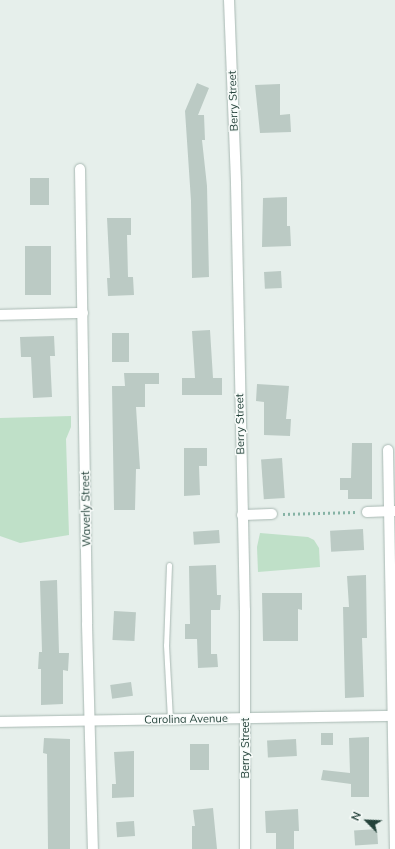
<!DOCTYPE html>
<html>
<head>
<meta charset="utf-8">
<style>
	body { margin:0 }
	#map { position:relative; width:395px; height:849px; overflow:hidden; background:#e6efeb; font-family:Mulish,sans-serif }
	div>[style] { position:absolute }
	.green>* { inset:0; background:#bfe0c8 }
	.building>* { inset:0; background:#bbcac4; transform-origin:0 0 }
	.path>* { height:2.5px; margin-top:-1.25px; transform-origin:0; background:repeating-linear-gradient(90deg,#86b3a5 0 2px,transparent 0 5px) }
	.roads { filter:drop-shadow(0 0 1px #a8b8b2) drop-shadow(0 0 1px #a8b8b2) }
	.lane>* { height:5px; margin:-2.5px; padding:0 2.5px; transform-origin:2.5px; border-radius:2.5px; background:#fff }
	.street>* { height:10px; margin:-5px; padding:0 5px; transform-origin:5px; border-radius:5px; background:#fff }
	span { translate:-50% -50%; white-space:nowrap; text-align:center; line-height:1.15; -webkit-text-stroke:3px #f7fbf9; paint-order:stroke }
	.street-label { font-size:11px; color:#24423a }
	.north { position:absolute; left:347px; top:801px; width:40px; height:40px; -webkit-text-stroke:3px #f7fbf9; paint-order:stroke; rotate:294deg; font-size:11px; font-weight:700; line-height:16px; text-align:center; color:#24423a }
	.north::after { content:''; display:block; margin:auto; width:14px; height:18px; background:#24423a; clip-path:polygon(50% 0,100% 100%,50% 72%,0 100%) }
</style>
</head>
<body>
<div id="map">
	<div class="green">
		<i style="clip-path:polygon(71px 416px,71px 427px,66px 439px,69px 535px,20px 543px,0 536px,0 418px)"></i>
		<i style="clip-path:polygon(260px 533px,308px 537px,314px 540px,319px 548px,320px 567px,258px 572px,257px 547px)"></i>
	</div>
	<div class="building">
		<i style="clip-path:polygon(197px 83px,209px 88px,198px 115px,204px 115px,205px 140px,202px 140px,207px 186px,209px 277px,192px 278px,191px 201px,185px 111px)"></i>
		<i style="clip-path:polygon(280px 84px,280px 115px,290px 114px,291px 132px,260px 133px,255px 85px)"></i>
		<i style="left:30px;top:178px;width:19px;height:27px"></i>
		<i style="clip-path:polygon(287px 197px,287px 226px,290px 226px,291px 246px,262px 247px,263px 198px)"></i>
		<i style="clip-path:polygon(107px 218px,131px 218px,131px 235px,127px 235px,128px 277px,133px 277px,134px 295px,108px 296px,107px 278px,110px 278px)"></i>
		<i style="left:25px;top:246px;width:26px;height:49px"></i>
		<i style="left:281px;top:271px;width:17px;height:17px;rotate:87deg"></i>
		<i style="clip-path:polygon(210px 330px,213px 378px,222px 378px,222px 395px,182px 395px,182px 378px,195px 378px,192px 331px)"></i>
		<i style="left:112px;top:333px;width:17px;height:29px"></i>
		<i style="clip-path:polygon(54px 336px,55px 356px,50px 356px,52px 397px,33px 398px,31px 357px,21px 357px,20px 337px)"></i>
		<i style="clip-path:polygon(124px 373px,159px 373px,159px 384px,145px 384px,145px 407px,136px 407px,140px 469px,136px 469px,135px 510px,114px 510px,112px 386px,125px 386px)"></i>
		<i style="clip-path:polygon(257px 384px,289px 386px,286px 419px,291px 419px,290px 436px,264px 435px,264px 402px,256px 401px)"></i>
		<i style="clip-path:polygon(352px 443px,372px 443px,372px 499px,348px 499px,348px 490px,340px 490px,340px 478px,351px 478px)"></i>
		<i style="clip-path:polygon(184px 448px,207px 448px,207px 466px,199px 466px,200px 495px,184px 496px)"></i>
		<i style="left:282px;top:458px;width:40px;height:21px;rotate:86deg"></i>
		<i style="left:363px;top:529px;width:21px;height:33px;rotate:87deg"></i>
		<i style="left:219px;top:530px;width:13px;height:26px;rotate:86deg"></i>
		<i style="clip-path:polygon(216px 565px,217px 595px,221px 595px,220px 610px,211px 610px,211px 654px,217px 654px,218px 667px,198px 668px,197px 639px,185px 639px,185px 624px,190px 624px,189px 566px)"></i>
		<i style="clip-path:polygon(366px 575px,367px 638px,362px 638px,364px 697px,345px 698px,343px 607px,349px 607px,347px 576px)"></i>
		<i style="clip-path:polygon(57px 580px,59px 653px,69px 653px,68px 671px,63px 670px,63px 704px,41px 705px,41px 669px,38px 669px,39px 652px,42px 652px,40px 581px)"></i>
		<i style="clip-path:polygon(262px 593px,302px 593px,302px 610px,298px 609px,298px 641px,263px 641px)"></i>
		<i style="left:114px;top:611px;width:22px;height:29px;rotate:3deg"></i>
		<i style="left:131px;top:682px;width:14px;height:21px;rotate:82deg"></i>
		<i style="left:321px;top:733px;width:12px;height:12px"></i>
		<i style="clip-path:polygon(369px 737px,369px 797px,351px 797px,351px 784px,321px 780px,323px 770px,350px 773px,349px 738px)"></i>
		<i style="clip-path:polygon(44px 738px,70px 739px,70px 849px,48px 849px,47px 754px,43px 753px)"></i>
		<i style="left:296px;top:739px;width:17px;height:29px;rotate:87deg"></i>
		<i style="left:190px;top:744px;width:19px;height:26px"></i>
		<i style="clip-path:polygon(134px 751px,134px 797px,112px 798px,112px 784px,116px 784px,114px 752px)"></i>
		<i style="clip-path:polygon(213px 808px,217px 849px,192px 849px,192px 826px,195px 826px,193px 810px)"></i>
		<i style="clip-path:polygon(298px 809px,299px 831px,294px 831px,294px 849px,276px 849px,276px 833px,266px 833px,265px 811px)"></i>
		<i style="left:134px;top:821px;width:15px;height:18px;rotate:86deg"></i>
		<i style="left:377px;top:829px;width:15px;height:23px;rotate:86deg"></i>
	</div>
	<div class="path">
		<i style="left:283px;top:514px;width:73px;rotate:-1.6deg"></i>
	</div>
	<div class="roads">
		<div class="lane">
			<i style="left:169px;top:565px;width:80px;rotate:92.1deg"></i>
			<i style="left:166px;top:645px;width:75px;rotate:86.9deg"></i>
		</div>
		<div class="street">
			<i style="left:229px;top:0;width:184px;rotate:87.8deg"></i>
			<i style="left:236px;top:184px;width:426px;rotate:88.8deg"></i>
			<i style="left:245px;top:610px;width:239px;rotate:90deg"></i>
			<i style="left:80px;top:169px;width:455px;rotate:89.1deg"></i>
			<i style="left:87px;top:624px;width:225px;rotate:88.5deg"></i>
			<i style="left:0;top:315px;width:83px;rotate:-1.4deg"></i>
			<i style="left:388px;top:450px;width:399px;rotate:89deg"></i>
			<i style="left:367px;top:512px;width:28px;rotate:-2deg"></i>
			<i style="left:242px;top:515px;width:30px;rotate:-2deg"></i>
			<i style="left:0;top:722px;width:395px;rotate:-0.9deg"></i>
		</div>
	</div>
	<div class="street-label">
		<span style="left:233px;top:101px;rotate:-92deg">Berry Street</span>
		<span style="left:240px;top:424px;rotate:-91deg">Berry Street</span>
		<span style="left:86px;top:509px;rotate:-91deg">Waverly Street</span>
		<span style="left:186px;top:719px;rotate:-1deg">Carolina Avenue</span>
		<span style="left:245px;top:748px;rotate:-90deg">Berry Street</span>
	</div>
	<div class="north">N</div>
</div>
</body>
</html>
